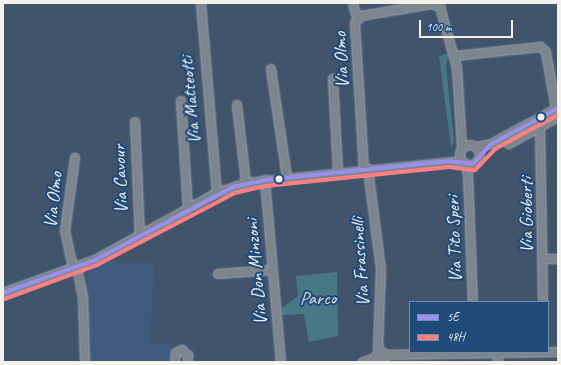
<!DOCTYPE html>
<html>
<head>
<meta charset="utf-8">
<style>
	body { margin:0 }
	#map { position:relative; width:561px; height:365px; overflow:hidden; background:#40546c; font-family:Caveat,sans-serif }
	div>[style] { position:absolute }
	.built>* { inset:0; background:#405b7f }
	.green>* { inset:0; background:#487786 }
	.roads { filter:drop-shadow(0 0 1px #a1a9b2) drop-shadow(0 0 1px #a1a9b2) }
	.minor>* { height:8px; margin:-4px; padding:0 4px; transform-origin:4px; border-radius:4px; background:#7d868e }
	.minor>.ring { margin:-4px; padding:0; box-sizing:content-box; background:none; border:8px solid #7d868e; border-radius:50% }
	.bus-1>* { height:4px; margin:-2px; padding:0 2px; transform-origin:2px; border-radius:2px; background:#9990ee }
	.bus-2>* { height:4px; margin:-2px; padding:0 2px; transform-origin:2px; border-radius:2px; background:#ff8083 }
	.dots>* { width:11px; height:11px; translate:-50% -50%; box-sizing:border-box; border:2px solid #1f4a7a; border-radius:50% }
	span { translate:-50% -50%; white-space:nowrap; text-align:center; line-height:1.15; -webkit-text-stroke:4px #1f4a7a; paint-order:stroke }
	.street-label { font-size:19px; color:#f4f1e8 }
	.park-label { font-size:19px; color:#dae0da }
	.frame { position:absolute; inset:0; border:4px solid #f4f1e8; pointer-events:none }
	.legend { position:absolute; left:409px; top:301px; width:140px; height:52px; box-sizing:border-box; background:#1f4a7a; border:1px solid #748da6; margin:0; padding:5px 7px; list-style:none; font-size:12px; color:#f4f1e8 }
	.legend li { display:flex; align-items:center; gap:8px; height:20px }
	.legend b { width:20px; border:1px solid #748da6 }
	.scale { position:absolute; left:419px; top:20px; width:94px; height:18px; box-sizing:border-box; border:2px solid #f4f1e8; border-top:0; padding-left:5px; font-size:12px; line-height:14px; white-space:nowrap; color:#f4f1e8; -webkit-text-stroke:3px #1f4a7a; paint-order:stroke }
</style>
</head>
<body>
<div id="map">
	<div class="built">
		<i style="clip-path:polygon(113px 259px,116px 263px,154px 263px,150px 343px,172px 344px,171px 362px,89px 362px,87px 274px,89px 269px)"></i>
	</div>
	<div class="green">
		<i style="clip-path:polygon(449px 53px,446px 66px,454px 142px,451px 147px,439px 56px)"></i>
		<i style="clip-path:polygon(337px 272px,338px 336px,309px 342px,304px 314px,282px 315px,282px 308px,298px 296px,296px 276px)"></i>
	</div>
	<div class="roads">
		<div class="minor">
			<i style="left:201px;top:3px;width:191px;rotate:85.2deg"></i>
			<i style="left:353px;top:3px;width:16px;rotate:75deg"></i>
			<i style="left:455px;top:56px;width:86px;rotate:-6deg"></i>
			<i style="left:541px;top:47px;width:7px;rotate:45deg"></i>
			<i style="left:546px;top:52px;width:58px;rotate:80deg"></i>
			<i style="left:271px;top:69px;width:109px;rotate:81.6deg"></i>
			<i style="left:333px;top:79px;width:93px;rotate:86.9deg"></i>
			<i style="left:181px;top:101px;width:107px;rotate:86.3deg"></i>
			<i style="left:237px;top:105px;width:79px;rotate:83.4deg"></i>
			<i style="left:135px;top:122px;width:113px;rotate:87.5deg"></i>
			<i style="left:540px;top:128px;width:174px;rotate:89deg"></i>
			<i style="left:502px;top:138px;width:9px;rotate:41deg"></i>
			<i style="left:509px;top:144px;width:56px;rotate:-28.9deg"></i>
			<i class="ring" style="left:460px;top:145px;width:12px;height:12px"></i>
			<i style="left:477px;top:147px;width:14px;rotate:-12deg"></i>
			<i style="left:491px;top:144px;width:76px;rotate:-28.2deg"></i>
			<i style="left:465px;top:164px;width:10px;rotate:73deg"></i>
			<i style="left:468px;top:174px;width:128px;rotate:87.8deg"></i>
			<i style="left:368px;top:169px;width:101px;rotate:82.6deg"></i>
			<i style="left:381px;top:269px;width:83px;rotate:92.1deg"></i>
			<i style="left:364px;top:170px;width:147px;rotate:-93.5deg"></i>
			<i style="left:355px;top:23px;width:9px;rotate:-49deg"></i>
			<i style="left:361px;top:16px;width:72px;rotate:-9.6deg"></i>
			<i style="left:432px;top:4px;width:9px;rotate:21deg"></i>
			<i style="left:440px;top:7px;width:63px;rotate:74.4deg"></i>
			<i style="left:457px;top:68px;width:80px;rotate:86.4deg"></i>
			<i style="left:265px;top:180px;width:183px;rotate:85deg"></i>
			<i style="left:543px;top:259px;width:15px"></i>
			<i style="left:77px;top:267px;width:32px;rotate:79deg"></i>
			<i style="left:83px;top:298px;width:64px;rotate:88.2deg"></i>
			<i style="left:73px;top:268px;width:38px;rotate:-102deg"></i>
			<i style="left:65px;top:231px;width:74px;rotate:-82.2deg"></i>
			<i style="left:218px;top:274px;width:55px;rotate:-4.2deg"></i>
			<i style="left:3px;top:293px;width:98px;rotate:-19.7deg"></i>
			<i style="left:95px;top:260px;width:139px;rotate:-28.8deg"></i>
			<i style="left:217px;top:193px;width:31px;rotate:-19deg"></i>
			<i style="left:246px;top:183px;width:217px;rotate:-5.8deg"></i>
			<i style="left:498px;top:353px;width:9px;rotate:90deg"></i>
			<i style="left:387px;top:355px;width:171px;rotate:-1deg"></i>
			<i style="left:175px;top:362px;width:9px;rotate:-84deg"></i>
			<i style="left:176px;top:353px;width:7px;rotate:-27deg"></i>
			<i style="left:182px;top:350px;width:8px;rotate:40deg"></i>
			<i style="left:188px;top:355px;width:7px;rotate:90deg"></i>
			<i style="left:363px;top:362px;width:14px;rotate:-17deg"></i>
			<i style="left:380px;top:362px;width:7px;rotate:-124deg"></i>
			<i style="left:376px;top:356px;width:7px;rotate:-45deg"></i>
			<i style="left:381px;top:351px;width:7px;rotate:34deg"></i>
			<i style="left:387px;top:355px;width:8px;rotate:120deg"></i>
		</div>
	</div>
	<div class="bus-1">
		<i style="left:3px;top:293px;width:98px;rotate:-19.7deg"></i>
		<i style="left:95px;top:260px;width:156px;rotate:-27.9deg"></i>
		<i style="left:233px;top:187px;width:33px;rotate:-12deg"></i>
		<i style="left:265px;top:180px;width:185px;rotate:-5.9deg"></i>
		<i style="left:449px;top:161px;width:24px;rotate:7deg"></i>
		<i style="left:473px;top:164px;width:27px;rotate:-48deg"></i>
		<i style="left:491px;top:144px;width:76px;rotate:-28.2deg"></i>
	</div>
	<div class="bus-2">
		<i style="left:5px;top:299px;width:98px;rotate:-20.3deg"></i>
		<i style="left:97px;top:265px;width:156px;rotate:-27.6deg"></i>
		<i style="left:235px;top:193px;width:32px;rotate:-13deg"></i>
		<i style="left:266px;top:186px;width:184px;rotate:-5.9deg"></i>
		<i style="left:449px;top:167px;width:26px;rotate:7deg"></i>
		<i style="left:475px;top:170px;width:29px;rotate:-46deg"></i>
		<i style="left:495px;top:149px;width:72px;rotate:-28.4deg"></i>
	</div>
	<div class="dots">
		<i style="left:541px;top:117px;background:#f4f1e8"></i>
		<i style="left:279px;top:179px;background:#f4f1e8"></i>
	</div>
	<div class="street-label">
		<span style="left:342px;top:60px;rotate:-93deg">Via Olmo</span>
		<span style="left:191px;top:100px;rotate:-95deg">Via Matteotti</span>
		<span style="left:121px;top:179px;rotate:-92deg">Via Cavour</span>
		<span style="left:54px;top:200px;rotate:-84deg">Via Olmo</span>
		<span style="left:527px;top:215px;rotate:-90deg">Via Gioberti</span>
		<span style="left:455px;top:239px;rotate:-92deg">Via Tito Speri</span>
		<span style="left:361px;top:262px;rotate:-94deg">Via Frassinelli</span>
		<span style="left:257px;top:272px;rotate:-95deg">Via Don Minzoni</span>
	</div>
	<div class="park-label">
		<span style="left:318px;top:299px">Parco</span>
	</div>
	<div class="frame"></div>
	<ul class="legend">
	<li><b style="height:5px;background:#9990ee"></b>5E</li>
	<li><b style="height:5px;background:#ff8083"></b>48H</li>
	</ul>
	<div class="scale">100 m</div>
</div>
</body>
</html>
